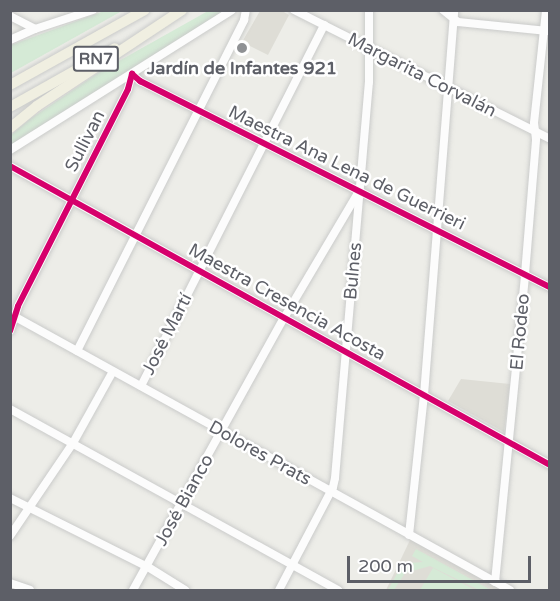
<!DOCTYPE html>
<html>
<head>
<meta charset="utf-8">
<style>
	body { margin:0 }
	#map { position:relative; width:560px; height:601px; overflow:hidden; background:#edede8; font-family:"Varela Round",sans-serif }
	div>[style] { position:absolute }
	.education>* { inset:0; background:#deddd6 }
	.green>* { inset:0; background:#d5ead6 }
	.roads { filter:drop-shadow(0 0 2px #cacbca) drop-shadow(0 0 2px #cacbca) }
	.minor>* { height:8px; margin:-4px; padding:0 4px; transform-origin:4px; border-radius:4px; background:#fcfcfc }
	.highway>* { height:10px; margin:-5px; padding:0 5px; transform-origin:5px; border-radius:5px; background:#f0efe1 }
	.cycleway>* { height:6px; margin:-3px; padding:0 3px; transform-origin:3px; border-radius:3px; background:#d6006c }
	.dots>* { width:16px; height:16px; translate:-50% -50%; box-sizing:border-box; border:3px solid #fff; border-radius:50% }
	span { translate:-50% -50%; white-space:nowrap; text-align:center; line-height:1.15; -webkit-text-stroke:5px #fff; paint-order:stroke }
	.shield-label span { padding:2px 4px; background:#fff; border:2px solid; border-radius:4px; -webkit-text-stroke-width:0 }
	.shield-label { font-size:16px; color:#5d5f67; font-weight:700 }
	.poi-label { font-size:18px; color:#5d5f67; font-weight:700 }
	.street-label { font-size:18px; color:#5d5f67 }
	.frame { position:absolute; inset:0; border:12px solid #5d5f67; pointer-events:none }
	.scale { position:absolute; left:347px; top:556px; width:184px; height:27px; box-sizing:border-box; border:3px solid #5d5f67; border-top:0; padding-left:8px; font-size:18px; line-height:21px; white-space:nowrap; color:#5d5f67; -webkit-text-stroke:4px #fff; paint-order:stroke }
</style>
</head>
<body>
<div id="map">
	<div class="education">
		<i style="clip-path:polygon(260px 11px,282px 11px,289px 15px,268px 55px,242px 42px)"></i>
		<i style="clip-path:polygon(461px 379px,510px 384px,504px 432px,448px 401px)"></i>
		<i style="clip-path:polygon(411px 538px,505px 590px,386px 590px)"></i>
	</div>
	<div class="green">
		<i style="clip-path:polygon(104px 11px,122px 11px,11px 73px,11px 45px)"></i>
		<i style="clip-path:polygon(208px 11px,228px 11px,11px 147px,11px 135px,30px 119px,101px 71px)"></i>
		<i style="clip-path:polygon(416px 549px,491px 590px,479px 590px,430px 566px,405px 573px,394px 590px,388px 590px,399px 570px,410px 563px,423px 562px,412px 556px)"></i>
		<i style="clip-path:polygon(433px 568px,475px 590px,420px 590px)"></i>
	</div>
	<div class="roads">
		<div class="minor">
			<i style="left:294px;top:10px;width:287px;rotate:26.7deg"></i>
			<i style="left:443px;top:10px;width:19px;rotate:39deg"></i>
			<i style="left:458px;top:22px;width:90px;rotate:5.7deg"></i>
			<i style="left:10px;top:16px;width:28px;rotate:27deg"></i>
			<i style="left:10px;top:40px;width:27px;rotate:-24deg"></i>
			<i style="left:35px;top:29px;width:61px;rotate:-18.1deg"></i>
			<i style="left:10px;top:150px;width:262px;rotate:-32.2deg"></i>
			<i style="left:10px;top:166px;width:617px;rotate:28.97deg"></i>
			<i style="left:10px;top:314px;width:571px;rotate:28.9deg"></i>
			<i style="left:10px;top:331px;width:26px;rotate:-72deg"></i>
			<i style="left:18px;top:306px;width:243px;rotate:-63.1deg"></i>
			<i style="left:128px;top:89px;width:16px;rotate:-75deg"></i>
			<i style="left:132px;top:74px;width:11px;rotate:41deg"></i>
			<i style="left:140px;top:81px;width:459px;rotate:26.7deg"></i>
			<i style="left:77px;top:351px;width:371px;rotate:-63.2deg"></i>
			<i style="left:244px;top:20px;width:10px;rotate:-79deg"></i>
			<i style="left:141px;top:386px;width:405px;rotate:-63.1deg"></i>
			<i style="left:10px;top:409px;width:375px;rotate:28.9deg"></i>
			<i style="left:10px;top:498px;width:154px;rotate:26.6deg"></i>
			<i style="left:148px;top:567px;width:44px;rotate:31.9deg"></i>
			<i style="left:409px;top:535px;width:141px;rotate:-83.9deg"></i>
			<i style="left:424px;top:395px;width:386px;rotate:-85.5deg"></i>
			<i style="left:10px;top:536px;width:112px;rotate:-55.9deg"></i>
			<i style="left:73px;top:443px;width:82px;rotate:-60.9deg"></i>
			<i style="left:495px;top:582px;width:309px;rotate:-84.4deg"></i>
			<i style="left:525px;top:274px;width:135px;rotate:-85.3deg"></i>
			<i style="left:536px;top:139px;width:16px;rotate:-97deg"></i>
			<i style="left:534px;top:123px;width:114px;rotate:-83.9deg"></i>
			<i style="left:10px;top:583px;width:21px;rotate:19deg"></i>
			<i style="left:133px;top:590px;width:311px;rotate:-61deg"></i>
			<i style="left:284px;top:318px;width:147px;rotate:-59.4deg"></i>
			<i style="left:279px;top:590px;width:116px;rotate:-62.3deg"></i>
			<i style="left:333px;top:487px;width:9px;rotate:-77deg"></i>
			<i style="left:335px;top:478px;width:397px;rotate:-85.1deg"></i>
			<i style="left:369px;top:82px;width:72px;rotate:-90deg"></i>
		</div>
		<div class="highway">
			<i style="left:10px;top:85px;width:154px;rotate:-29.1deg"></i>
			<i style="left:10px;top:107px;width:120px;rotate:-29.3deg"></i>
			<i style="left:10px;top:128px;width:35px;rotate:-39deg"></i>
			<i style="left:37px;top:106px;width:174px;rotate:-33.5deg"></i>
		</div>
	</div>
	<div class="cycleway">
		<i style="left:10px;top:166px;width:617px;rotate:28.97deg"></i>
		<i style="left:10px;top:331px;width:26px;rotate:-72deg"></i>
		<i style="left:18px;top:306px;width:243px;rotate:-63.1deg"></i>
		<i style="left:128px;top:89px;width:16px;rotate:-75deg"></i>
		<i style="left:132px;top:74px;width:11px;rotate:41deg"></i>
		<i style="left:140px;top:81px;width:459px;rotate:26.7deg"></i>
	</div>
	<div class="dots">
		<i style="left:242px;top:48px;background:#8f9194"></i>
	</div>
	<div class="shield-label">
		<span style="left:96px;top:59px">RN7</span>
	</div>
	<div class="poi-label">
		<span style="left:242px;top:68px">Jardín de Infantes 921</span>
	</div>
	<div class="street-label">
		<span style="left:422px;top:75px;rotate:27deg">Margarita Corvalán</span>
		<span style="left:85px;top:141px;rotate:-63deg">Sullivan</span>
		<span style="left:347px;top:168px;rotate:26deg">Maestra Ana Lena de Guerrieri</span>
		<span style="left:353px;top:271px;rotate:-85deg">Bulnes</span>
		<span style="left:287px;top:302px;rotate:29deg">Maestra Cresencia Acosta</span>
		<span style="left:520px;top:332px;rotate:-85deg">El Rodeo</span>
		<span style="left:167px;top:334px;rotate:-63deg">José Martí</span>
		<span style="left:260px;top:453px;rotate:29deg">Dolores Prats</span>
		<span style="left:184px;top:500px;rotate:-61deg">José Bianco</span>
	</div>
	<div class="frame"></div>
	<div class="scale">200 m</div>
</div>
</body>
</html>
